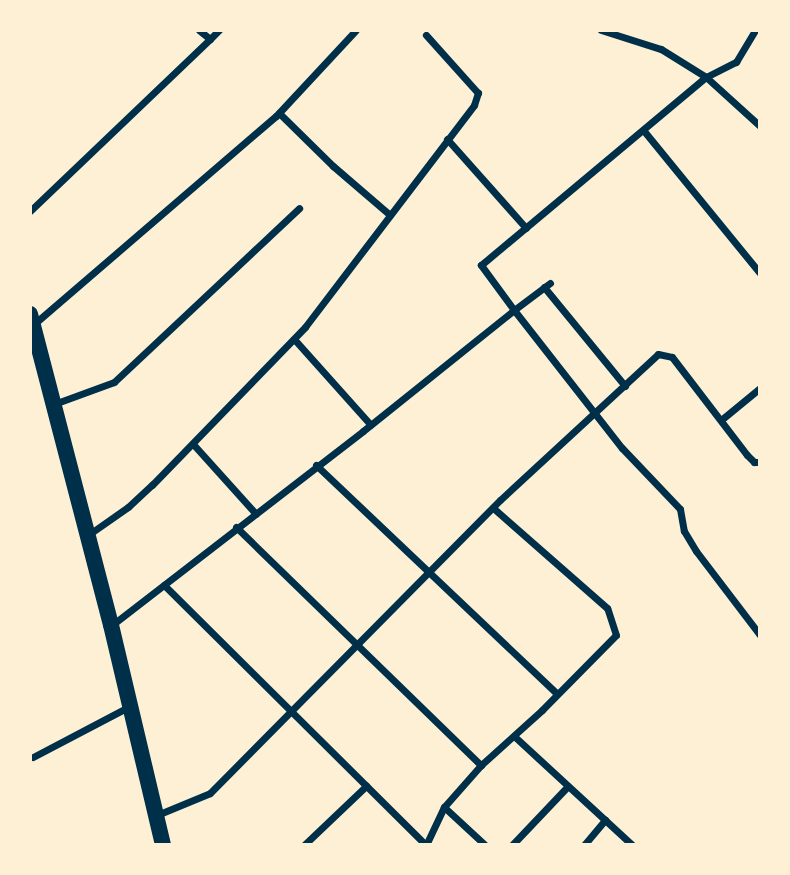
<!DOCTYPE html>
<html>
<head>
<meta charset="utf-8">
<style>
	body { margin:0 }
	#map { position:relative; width:790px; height:875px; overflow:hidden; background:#fdf0d5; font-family:"Alegreya Sans",sans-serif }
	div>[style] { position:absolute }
	.minor>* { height:7px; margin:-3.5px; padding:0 3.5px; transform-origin:3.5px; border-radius:3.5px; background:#003049 }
	.primary>* { height:16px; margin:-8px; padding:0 8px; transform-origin:8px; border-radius:8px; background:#003049 }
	span { translate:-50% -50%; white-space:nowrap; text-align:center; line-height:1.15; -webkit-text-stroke:5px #fdf0d5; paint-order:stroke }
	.frame { position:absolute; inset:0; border:32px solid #fdf0d5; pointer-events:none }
</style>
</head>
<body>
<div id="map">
	<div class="minor">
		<i style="left:601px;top:30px;width:63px;rotate:17.6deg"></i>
		<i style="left:661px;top:49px;width:53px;rotate:31.9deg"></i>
		<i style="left:706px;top:77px;width:73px;rotate:42.2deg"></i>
		<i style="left:210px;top:39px;width:13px;rotate:-45deg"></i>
		<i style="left:279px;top:113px;width:76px;rotate:44.5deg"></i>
		<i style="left:333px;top:166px;width:75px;rotate:40.7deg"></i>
		<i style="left:644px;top:131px;width:183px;rotate:50.8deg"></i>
		<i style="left:447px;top:139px;width:119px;rotate:48.4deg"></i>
		<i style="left:30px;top:211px;width:249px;rotate:-43.7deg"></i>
		<i style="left:210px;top:39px;width:14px;rotate:-141deg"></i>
		<i style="left:550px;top:283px;width:45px;rotate:143.1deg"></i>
		<i style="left:514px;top:310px;width:56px;rotate:-126.3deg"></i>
		<i style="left:481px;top:265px;width:293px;rotate:-39.9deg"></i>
		<i style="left:706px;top:77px;width:34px;rotate:-27deg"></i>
		<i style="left:736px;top:62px;width:37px;rotate:-59deg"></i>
		<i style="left:544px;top:287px;width:128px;rotate:50.7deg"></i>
		<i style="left:34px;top:324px;width:319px;rotate:-40.7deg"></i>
		<i style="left:276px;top:116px;width:117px;rotate:-47.1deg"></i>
		<i style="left:294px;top:339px;width:115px;rotate:48.2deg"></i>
		<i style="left:54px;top:404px;width:64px;rotate:-20.1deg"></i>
		<i style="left:114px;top:382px;width:254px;rotate:-43.2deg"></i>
		<i style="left:721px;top:420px;width:50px;rotate:-39.4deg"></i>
		<i style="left:193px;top:444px;width:94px;rotate:48deg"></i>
		<i style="left:316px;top:465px;width:331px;rotate:43.5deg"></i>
		<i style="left:236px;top:527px;width:342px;rotate:44.2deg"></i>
		<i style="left:88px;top:535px;width:49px;rotate:-35deg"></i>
		<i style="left:128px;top:507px;width:33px;rotate:-43deg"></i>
		<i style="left:152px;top:485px;width:220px;rotate:-45.9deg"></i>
		<i style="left:305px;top:327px;width:279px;rotate:-52.7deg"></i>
		<i style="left:474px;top:105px;width:13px;rotate:-72deg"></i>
		<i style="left:478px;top:93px;width:78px;rotate:-131.9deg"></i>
		<i style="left:164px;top:585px;width:369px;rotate:44.8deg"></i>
		<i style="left:112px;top:625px;width:317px;rotate:-37.7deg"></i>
		<i style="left:363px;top:431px;width:193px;rotate:-38.7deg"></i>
		<i style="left:514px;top:310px;width:175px;rotate:52deg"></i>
		<i style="left:622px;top:448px;width:84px;rotate:46.4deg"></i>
		<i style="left:680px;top:509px;width:22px;rotate:80deg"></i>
		<i style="left:684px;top:531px;width:23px;rotate:59deg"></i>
		<i style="left:696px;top:551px;width:106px;rotate:52.7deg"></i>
		<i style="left:514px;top:736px;width:161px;rotate:42.7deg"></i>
		<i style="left:33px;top:757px;width:110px;rotate:-27.7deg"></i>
		<i style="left:444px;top:807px;width:56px;rotate:42.8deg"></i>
		<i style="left:157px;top:815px;width:57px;rotate:-22.5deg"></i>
		<i style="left:210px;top:793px;width:412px;rotate:-45.3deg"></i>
		<i style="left:500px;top:500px;width:215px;rotate:-42.7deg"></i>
		<i style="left:658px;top:354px;width:14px;rotate:12deg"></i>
		<i style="left:672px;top:357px;width:123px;rotate:52.6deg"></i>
		<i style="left:747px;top:455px;width:10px;rotate:45deg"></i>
		<i style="left:754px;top:462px;width:6px"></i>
		<i style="left:304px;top:845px;width:86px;rotate:-43.6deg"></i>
		<i style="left:426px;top:845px;width:42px;rotate:-64.7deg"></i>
		<i style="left:444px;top:807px;width:56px;rotate:-48.6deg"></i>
		<i style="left:481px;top:765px;width:82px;rotate:-42deg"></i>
		<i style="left:542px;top:710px;width:105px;rotate:-45.4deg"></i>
		<i style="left:616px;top:635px;width:28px;rotate:-108deg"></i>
		<i style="left:607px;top:608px;width:152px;rotate:-138.7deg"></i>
		<i style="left:512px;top:845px;width:81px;rotate:-46.5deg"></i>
		<i style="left:584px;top:845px;width:33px;rotate:-50deg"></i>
	</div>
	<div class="primary">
		<i style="left:30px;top:314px;width:321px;rotate:75.4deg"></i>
		<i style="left:111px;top:625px;width:226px;rotate:76.7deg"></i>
	</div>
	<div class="frame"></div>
</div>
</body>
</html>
